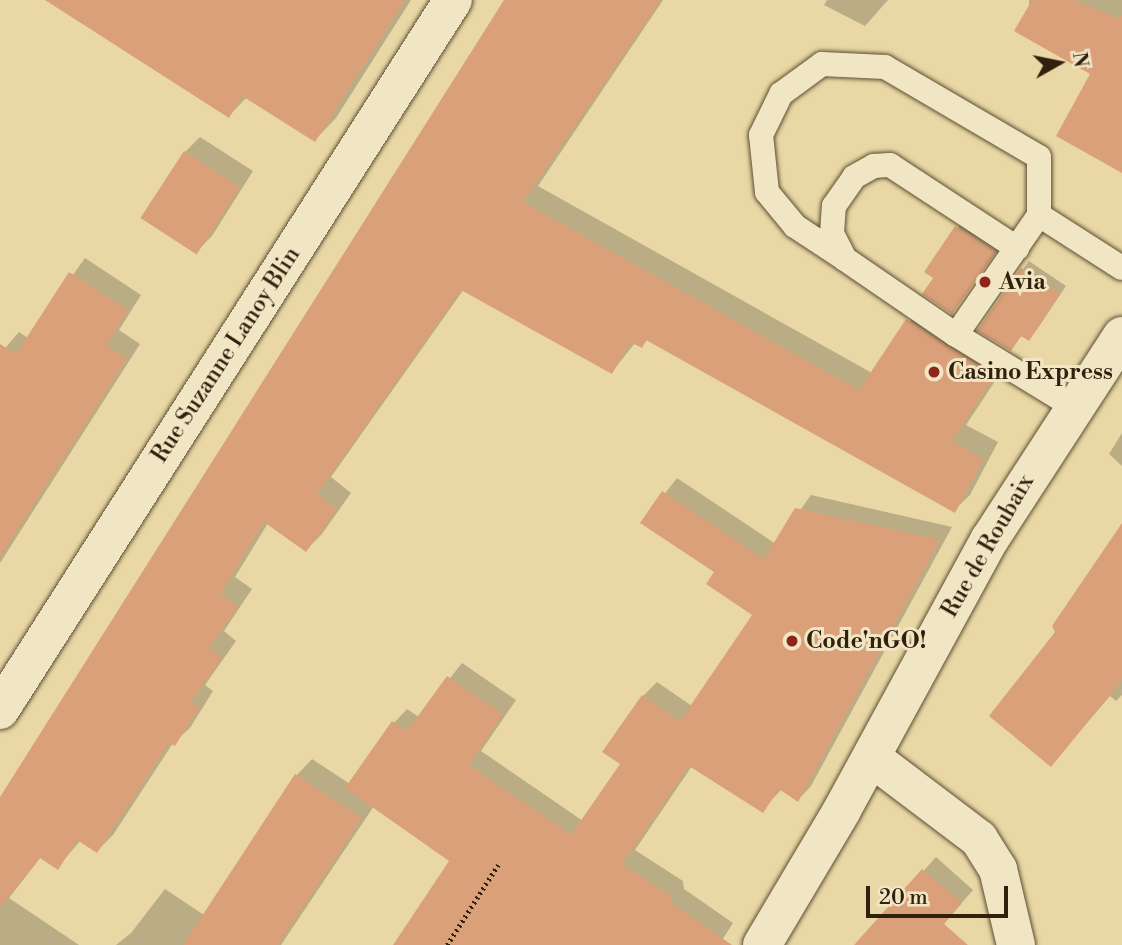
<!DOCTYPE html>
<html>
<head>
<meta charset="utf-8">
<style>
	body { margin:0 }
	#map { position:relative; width:1122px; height:945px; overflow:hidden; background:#e9d8a5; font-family:"Libre Bodoni",serif }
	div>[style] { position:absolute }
	.shadow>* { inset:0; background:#0003 }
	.building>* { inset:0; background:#daa07a; transform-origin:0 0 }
	.path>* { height:4.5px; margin-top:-2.25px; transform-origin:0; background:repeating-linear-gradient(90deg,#31200d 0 2px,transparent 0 5.5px) }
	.roads { filter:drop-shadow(0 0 2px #5f4e33) drop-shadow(0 0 2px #5f4e33) }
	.lane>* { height:24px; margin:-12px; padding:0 12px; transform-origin:12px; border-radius:12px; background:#f1e6c4 }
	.street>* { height:38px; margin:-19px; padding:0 19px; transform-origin:19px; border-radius:19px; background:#f1e6c4 }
	.secondary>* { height:38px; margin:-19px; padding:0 19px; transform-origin:19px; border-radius:19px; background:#f1e6c4 }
	.dots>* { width:19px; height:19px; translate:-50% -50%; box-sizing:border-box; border:4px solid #f1e6c4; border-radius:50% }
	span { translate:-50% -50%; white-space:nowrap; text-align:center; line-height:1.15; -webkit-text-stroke:6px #f1e6c4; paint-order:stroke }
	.poi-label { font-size:23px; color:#31200d; font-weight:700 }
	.left { translate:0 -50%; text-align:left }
	.street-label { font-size:23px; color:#31200d }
	.north { position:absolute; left:1024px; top:28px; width:70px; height:70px; -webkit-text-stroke:5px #f1e6c4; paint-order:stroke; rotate:81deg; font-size:19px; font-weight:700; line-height:28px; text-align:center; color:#31200d }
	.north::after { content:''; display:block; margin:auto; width:24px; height:32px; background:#31200d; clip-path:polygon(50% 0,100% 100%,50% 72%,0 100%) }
	.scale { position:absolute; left:866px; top:886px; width:142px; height:32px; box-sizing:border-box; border:4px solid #31200d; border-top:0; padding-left:9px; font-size:21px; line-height:24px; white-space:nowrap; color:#31200d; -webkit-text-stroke:5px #f1e6c4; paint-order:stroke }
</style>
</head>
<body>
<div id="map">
	<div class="shadow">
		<i style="clip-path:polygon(48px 0,411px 0,336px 118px,315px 140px,247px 97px,229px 116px)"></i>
		<i style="clip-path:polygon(507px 0,663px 0,538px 186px,872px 373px,923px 304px,1009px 360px,966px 425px,998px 442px,970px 495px,954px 510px,648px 339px,642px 346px,635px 343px,612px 372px,464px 289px,331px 477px,351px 493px,322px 534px,306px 550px,268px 523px,235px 577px,252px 589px,224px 631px,236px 641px,205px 685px,213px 691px,190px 728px,173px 743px,113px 835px,97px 851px,81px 840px,57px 868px,41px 857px,9px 898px,79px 945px,0 945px,0 801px)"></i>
		<i style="clip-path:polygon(827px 0,888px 0,865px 26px,824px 5px)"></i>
		<i style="clip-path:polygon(1029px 0,1122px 0,1122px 171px,1093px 73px,1029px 8px)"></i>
		<i style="clip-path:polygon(200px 137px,253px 171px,212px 236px,197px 251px,185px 152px)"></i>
		<i style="clip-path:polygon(964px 219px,1002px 244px,952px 312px,935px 277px,927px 272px)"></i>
		<i style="clip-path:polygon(85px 258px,141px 295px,119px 330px,140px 344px,0 563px,0 354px,19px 332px,28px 338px)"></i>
		<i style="clip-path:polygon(1029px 261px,1066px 286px,1036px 331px,1029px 338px,1023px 334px,1011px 349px,980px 330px)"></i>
		<i style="clip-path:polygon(1122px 433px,1122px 466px,1109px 454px)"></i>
		<i style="clip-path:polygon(677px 478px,776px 544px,811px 495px,952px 527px,811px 786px,798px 800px,782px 789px,762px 810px,692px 766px,635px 850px,683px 881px,684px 889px,733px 923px,719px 945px,395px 945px,452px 860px,374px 806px,281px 945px,116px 945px,131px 933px,165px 889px,204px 915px,297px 775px,312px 759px,350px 784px,394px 723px,407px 709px,419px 717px,462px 663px,516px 700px,481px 751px,583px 821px,622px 763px,643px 696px,657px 682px,692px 706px,754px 614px,717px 572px,642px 523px)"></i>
		<i style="clip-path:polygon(1122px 526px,1122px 695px,1116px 701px,1110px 696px,1051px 765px,1058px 632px)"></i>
		<i style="clip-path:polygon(936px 857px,973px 890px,925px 945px,857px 945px)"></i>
	</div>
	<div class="building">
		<i style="clip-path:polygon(45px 0,405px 0,315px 142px,242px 96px,229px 118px)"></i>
		<i style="clip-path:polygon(504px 0,661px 0,523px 202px,859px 390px,906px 319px,995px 376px,952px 441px,984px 459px,955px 513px,646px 340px,642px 348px,630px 342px,612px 374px,461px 290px,317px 494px,337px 509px,306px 552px,264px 522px,220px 594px,238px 606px,209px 648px,222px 657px,191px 702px,199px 707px,175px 746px,169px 743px,97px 853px,77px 840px,58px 870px,40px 858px,0 907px,0 797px)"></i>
		<i style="clip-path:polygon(1032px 0,1074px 0,1120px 19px,1122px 14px,1122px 173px,1056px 136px,1090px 74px,1014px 31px)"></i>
		<i style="left:184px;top:151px;width:67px;height:80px;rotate:33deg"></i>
		<i style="clip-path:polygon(955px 226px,996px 252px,952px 314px,922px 294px,933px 278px,924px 272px)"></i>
		<i style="clip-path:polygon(1021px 268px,1060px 294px,1029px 341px,1021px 336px,1011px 351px,977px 331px)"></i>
		<i style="clip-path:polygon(69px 272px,128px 310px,106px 345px,127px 359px,0 557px,0 344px,16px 354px)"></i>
		<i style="clip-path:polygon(662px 491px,764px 559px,795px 508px,940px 540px,798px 802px,779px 789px,763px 813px,689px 766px,622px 864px,670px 895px,671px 903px,732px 945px,393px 945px,449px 861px,345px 788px,392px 721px,407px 731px,447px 676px,503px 714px,469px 765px,571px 835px,620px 764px,602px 752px,642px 695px,680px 721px,752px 615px,706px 584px,714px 572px,640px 523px)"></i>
		<i style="clip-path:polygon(1122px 523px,1122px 680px,1051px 767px,989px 716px,1055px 632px,1052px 626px)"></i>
		<i style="clip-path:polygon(295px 774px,362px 818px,278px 945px,183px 945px)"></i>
		<i style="clip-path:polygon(922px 869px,962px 903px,944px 924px,968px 945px,854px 945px)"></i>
	</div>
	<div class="path">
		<i style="left:447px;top:945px;width:95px;rotate:-57.5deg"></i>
	</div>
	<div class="roads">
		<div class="lane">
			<i style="left:845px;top:259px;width:60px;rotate:-146.6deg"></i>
			<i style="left:795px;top:226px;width:44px;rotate:-129.5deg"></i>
			<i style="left:767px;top:192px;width:57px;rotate:-96deg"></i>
			<i style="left:761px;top:135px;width:46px;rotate:-64deg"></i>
			<i style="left:781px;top:94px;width:51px;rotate:-36.2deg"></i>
			<i style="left:822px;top:64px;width:63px;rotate:2.7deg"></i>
			<i style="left:885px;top:67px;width:178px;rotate:30.3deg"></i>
			<i style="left:1039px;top:157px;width:58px;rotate:90deg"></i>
			<i style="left:956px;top:335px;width:135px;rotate:-145.6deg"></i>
			<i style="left:845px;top:259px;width:29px;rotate:-117deg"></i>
			<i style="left:832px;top:233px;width:27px;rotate:-86deg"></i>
			<i style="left:834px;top:206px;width:35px;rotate:-55deg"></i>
			<i style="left:854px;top:177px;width:23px;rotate:-29deg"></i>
			<i style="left:874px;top:166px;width:16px;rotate:-4deg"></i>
			<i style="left:890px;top:165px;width:152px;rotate:33.2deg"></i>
			<i style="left:1074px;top:407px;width:138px;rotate:-148.6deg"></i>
			<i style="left:956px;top:335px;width:146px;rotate:-55.3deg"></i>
			<i style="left:1039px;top:215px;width:98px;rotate:32.6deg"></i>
		</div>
		<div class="street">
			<i style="left:0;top:710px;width:842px;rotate:-57.46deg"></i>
			<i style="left:872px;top:758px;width:134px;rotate:37.1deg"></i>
			<i style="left:979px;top:839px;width:36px;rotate:58deg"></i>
			<i style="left:998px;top:869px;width:78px;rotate:76.7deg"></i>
		</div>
		<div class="secondary">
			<i style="left:762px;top:945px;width:157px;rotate:-59.3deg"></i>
			<i style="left:842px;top:810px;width:309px;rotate:-61.4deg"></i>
			<i style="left:990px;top:539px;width:242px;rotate:-57deg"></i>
		</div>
	</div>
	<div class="dots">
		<i style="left:985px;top:282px;background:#8f2418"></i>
		<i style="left:934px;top:372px;background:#8f2418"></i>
		<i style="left:792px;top:641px;background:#8f2418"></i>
	</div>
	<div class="poi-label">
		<span class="left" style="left:999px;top:282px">Avia</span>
		<span class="left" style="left:948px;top:372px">Casino Express</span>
		<span class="left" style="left:806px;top:641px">Code'nGO!</span>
	</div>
	<div class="street-label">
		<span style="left:226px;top:355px;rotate:-57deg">Rue Suzanne Lanoy Blin</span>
		<span style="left:988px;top:546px;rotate:-60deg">Rue de Roubaix</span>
	</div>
	<div class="north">N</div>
	<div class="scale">20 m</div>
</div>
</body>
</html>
